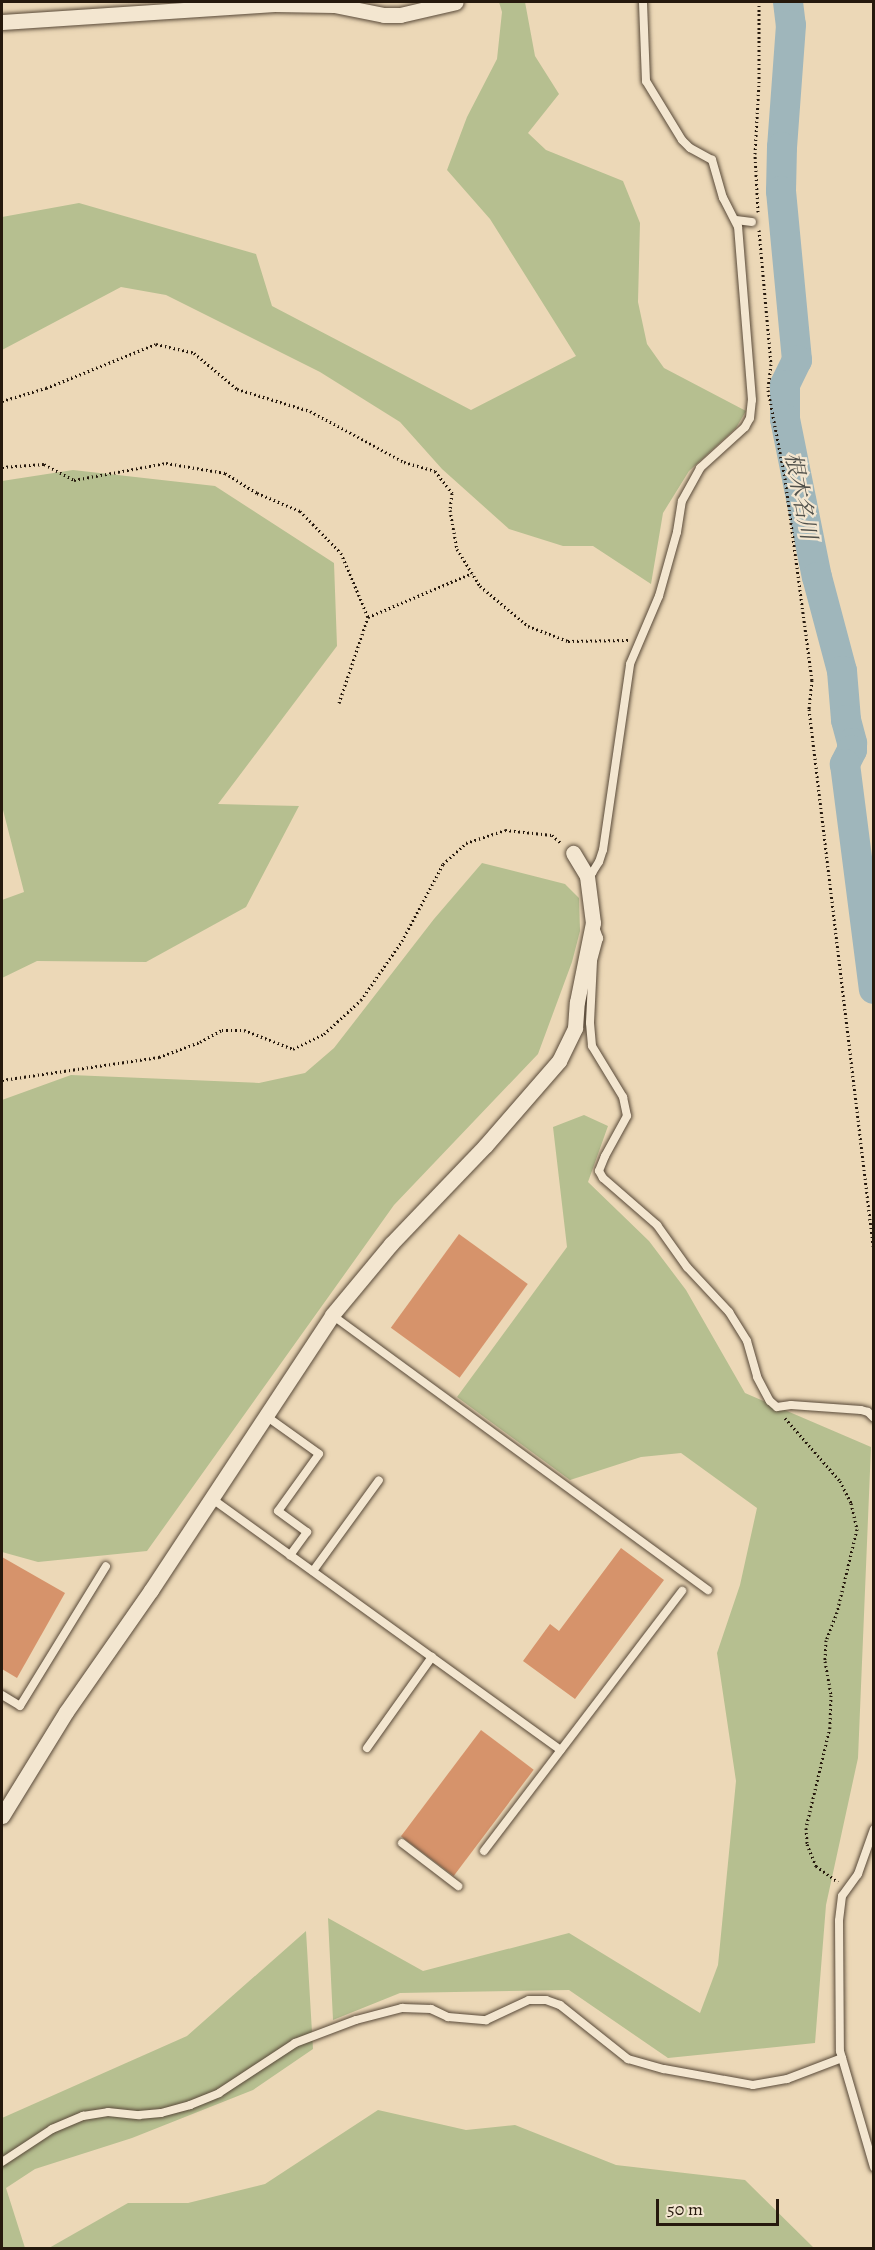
<!DOCTYPE html>
<html>
<head>
<meta charset="utf-8">
<style>
	body { margin:0 }
	#map { position:relative; width:875px; height:2250px; overflow:hidden; background:#ecd8b7; font-family:Alegreya,"Noto Serif JP",serif }
	div>[style] { position:absolute }
	.green>* { inset:0; background:#b6bf90 }
	.river>* { height:30px; margin:-15px; padding:0 15px; transform-origin:15px; border-radius:15px; background:#9fb6bb }
	.building>* { inset:0; background:#d6936b; transform-origin:0 0 }
	.path>* { height:3px; margin-top:-1.5px; transform-origin:0; background:repeating-linear-gradient(90deg,#26190d 0 1.5px,transparent 0 4.5px) }
	.roads { filter:drop-shadow(0 0 2px #584938) drop-shadow(0 0 2px #584938) }
	.lane>* { height:8px; margin:-4px; padding:0 4px; transform-origin:4px; border-radius:4px; background:#f3e6d0 }
	.street>* { height:15px; margin:-7.5px; padding:0 7.5px; transform-origin:7.5px; border-radius:7.5px; background:#f3e6d0 }
	span { translate:-50% -50%; white-space:nowrap; text-align:center; line-height:1.15; -webkit-text-stroke:4.5px #f3e6d0; paint-order:stroke }
	.water-label { font-size:22px; color:#50504a; font-style:italic }
	.frame { position:absolute; inset:0; border:3px solid #26190d; pointer-events:none }
	.scale { position:absolute; left:656px; top:2199px; width:123px; height:27px; box-sizing:border-box; border:3px solid #26190d; border-top:0; padding-left:8px; font-size:18px; line-height:21px; white-space:nowrap; color:#26190d; -webkit-text-stroke:4px #f3e6d0; paint-order:stroke }
</style>
</head>
<body>
<div id="map">
	<div class="green">
		<i style="clip-path:polygon(499px 2px,525px 2px,535px 56px,559px 94px,528px 133px,546px 150px,623px 181px,640px 223px,638px 302px,647px 344px,664px 368px,746px 411px,736px 428px,689px 471px,663px 513px,651px 584px,593px 546px,563px 546px,509px 529px,442px 469px,400px 422px,320px 372px,166px 295px,121px 287px,2px 350px,2px 217px,79px 203px,256px 254px,272px 306px,471px 410px,576px 356px,490px 219px,447px 170px,467px 117px,497px 59px,502px 12px)"></i>
		<i style="clip-path:polygon(73px 470px,215px 486px,334px 563px,337px 646px,218px 804px,299px 806px,246px 907px,146px 962px,37px 961px,2px 978px,2px 900px,24px 892px,2px 806px,2px 481px)"></i>
		<i style="clip-path:polygon(482px 863px,565px 884px,579px 898px,580px 931px,572px 962px,538px 1054px,394px 1205px,147px 1551px,38px 1562px,2px 1552px,2px 1100px,71px 1075px,259px 1083px,305px 1073px,334px 1048px,434px 919px)"></i>
		<i style="clip-path:polygon(584px 1115px,608px 1126px,588px 1182px,649px 1241px,686px 1290px,745px 1393px,871px 1447px,858px 1758px,826px 1905px,815px 2043px,668px 2058px,569px 1990px,400px 1993px,333px 2020px,328px 1918px,423px 1971px,569px 1933px,700px 2013px,718px 1965px,736px 1781px,717px 1653px,740px 1585px,757px 1508px,681px 1453px,641px 1457px,570px 1480px,457px 1397px,567px 1247px,553px 1127px)"></i>
		<i style="clip-path:polygon(306px 1931px,313px 2049px,253px 2090px,132px 2138px,35px 2169px,6px 2188px,25px 2248px,2px 2248px,2px 2118px,187px 2036px)"></i>
		<i style="clip-path:polygon(378px 2110px,466px 2130px,515px 2125px,616px 2165px,745px 2180px,814px 2248px,49px 2248px,128px 2203px,188px 2203px,265px 2184px)"></i>
	</div>
	<div class="river">
		<i style="left:788px;top:2px;width:23px;rotate:83deg"></i>
		<i style="left:791px;top:25px;width:122px;rotate:94.2deg"></i>
		<i style="left:782px;top:147px;width:44px;rotate:91.3deg"></i>
		<i style="left:781px;top:191px;width:170px;rotate:84.6deg"></i>
		<i style="left:797px;top:360px;width:28px;rotate:116deg"></i>
		<i style="left:785px;top:385px;width:34px;rotate:90deg"></i>
		<i style="left:785px;top:419px;width:161px;rotate:78.6deg"></i>
		<i style="left:817px;top:577px;width:97px;rotate:75.1deg"></i>
		<i style="left:842px;top:671px;width:49px;rotate:85.3deg"></i>
		<i style="left:846px;top:720px;width:24px;rotate:75deg"></i>
		<i style="left:852px;top:743px;width:7px;rotate:90deg"></i>
		<i style="left:852px;top:750px;width:16px;rotate:117deg"></i>
		<i style="left:845px;top:764px;width:227px;rotate:82.7deg"></i>
	</div>
	<div class="building">
		<i style="left:459px;top:1234px;width:85px;height:116px;rotate:36deg"></i>
		<i style="clip-path:polygon(621px 1548px,664px 1580px,575px 1699px,523px 1661px,550px 1624px,559px 1631px)"></i>
		<i style="clip-path:polygon(2px 1557px,65px 1593px,17px 1678px,2px 1669px)"></i>
		<i style="left:481px;top:1730px;width:66px;height:133px;rotate:37deg"></i>
	</div>
	<div class="path">
		<i style="left:758px;top:212px;width:58px;rotate:-93deg"></i>
		<i style="left:755px;top:154px;width:71px;rotate:-86.8deg"></i>
		<i style="left:759px;top:83px;width:81px;rotate:-90deg"></i>
		<i style="left:759px;top:230px;width:135px;rotate:84.9deg"></i>
		<i style="left:771px;top:364px;width:26px;rotate:97deg"></i>
		<i style="left:768px;top:390px;width:90px;rotate:79.1deg"></i>
		<i style="left:785px;top:478px;width:204px;rotate:82.4deg"></i>
		<i style="left:812px;top:680px;width:29px;rotate:96deg"></i>
		<i style="left:809px;top:709px;width:548px;rotate:83.19deg"></i>
		<i style="left:2px;top:401px;width:46px;rotate:-16.5deg"></i>
		<i style="left:46px;top:388px;width:118px;rotate:-21.8deg"></i>
		<i style="left:156px;top:344px;width:39px;rotate:13deg"></i>
		<i style="left:194px;top:353px;width:56px;rotate:39.9deg"></i>
		<i style="left:237px;top:389px;width:76px;rotate:16.8deg"></i>
		<i style="left:310px;top:411px;width:107px;rotate:28.5deg"></i>
		<i style="left:404px;top:462px;width:32px;rotate:16deg"></i>
		<i style="left:435px;top:471px;width:28px;rotate:52deg"></i>
		<i style="left:452px;top:493px;width:17px;rotate:97deg"></i>
		<i style="left:450px;top:510px;width:40px;rotate:80deg"></i>
		<i style="left:457px;top:549px;width:44px;rotate:58.1deg"></i>
		<i style="left:480px;top:586px;width:62px;rotate:39.8deg"></i>
		<i style="left:528px;top:626px;width:43px;rotate:20.6deg"></i>
		<i style="left:568px;top:641px;width:60px;rotate:-1deg"></i>
		<i style="left:2px;top:467px;width:42px;rotate:-4.1deg"></i>
		<i style="left:44px;top:464px;width:34px;rotate:28deg"></i>
		<i style="left:74px;top:480px;width:94px;rotate:-10.5deg"></i>
		<i style="left:166px;top:463px;width:60px;rotate:9.6deg"></i>
		<i style="left:225px;top:473px;width:38px;rotate:32deg"></i>
		<i style="left:257px;top:493px;width:47px;rotate:22.7deg"></i>
		<i style="left:300px;top:511px;width:59px;rotate:45.7deg"></i>
		<i style="left:341px;top:553px;width:69px;rotate:67.1deg"></i>
		<i style="left:339px;top:703px;width:91px;rotate:-71.4deg"></i>
		<i style="left:368px;top:617px;width:113px;rotate:-22.9deg"></i>
		<i style="left:2px;top:1080px;width:159px;rotate:-8.3deg"></i>
		<i style="left:159px;top:1057px;width:44px;rotate:-20.1deg"></i>
		<i style="left:200px;top:1042px;width:25px;rotate:-29deg"></i>
		<i style="left:222px;top:1030px;width:22px"></i>
		<i style="left:244px;top:1030px;width:53px;rotate:21.2deg"></i>
		<i style="left:293px;top:1049px;width:34px;rotate:-26deg"></i>
		<i style="left:324px;top:1034px;width:50px;rotate:-42.6deg"></i>
		<i style="left:361px;top:1000px;width:72px;rotate:-55.2deg"></i>
		<i style="left:402px;top:941px;width:87px;rotate:-62deg"></i>
		<i style="left:443px;top:864px;width:31px;rotate:-42deg"></i>
		<i style="left:466px;top:843px;width:41px;rotate:-18.4deg"></i>
		<i style="left:505px;top:830px;width:47px;rotate:6.1deg"></i>
		<i style="left:552px;top:835px;width:13px;rotate:42deg"></i>
		<i style="left:785px;top:1418px;width:84px;rotate:48.9deg"></i>
		<i style="left:840px;top:1481px;width:25px;rotate:63deg"></i>
		<i style="left:851px;top:1503px;width:27px;rotate:77deg"></i>
		<i style="left:857px;top:1529px;width:85px;rotate:103.5deg"></i>
		<i style="left:837px;top:1612px;width:30px;rotate:111deg"></i>
		<i style="left:826px;top:1640px;width:21px;rotate:93deg"></i>
		<i style="left:825px;top:1661px;width:35px;rotate:80deg"></i>
		<i style="left:831px;top:1695px;width:32px;rotate:92deg"></i>
		<i style="left:830px;top:1727px;width:104px;rotate:103.4deg"></i>
		<i style="left:806px;top:1828px;width:16px;rotate:86deg"></i>
		<i style="left:807px;top:1844px;width:24px;rotate:68deg"></i>
		<i style="left:816px;top:1866px;width:27px;rotate:36deg"></i>
	</div>
	<div class="roads">
		<div class="lane">
			<i style="left:736px;top:220px;width:16px;rotate:7deg"></i>
			<i style="left:587px;top:876px;width:6px;rotate:-31deg"></i>
			<i style="left:592px;top:873px;width:13px;rotate:-58deg"></i>
			<i style="left:599px;top:862px;width:13px;rotate:-72deg"></i>
			<i style="left:603px;top:850px;width:188px;rotate:-81.7deg"></i>
			<i style="left:630px;top:664px;width:74px;rotate:-66.9deg"></i>
			<i style="left:659px;top:596px;width:66px;rotate:-74.3deg"></i>
			<i style="left:677px;top:532px;width:31px;rotate:-81deg"></i>
			<i style="left:682px;top:501px;width:38px;rotate:-61deg"></i>
			<i style="left:700px;top:468px;width:61px;rotate:-42.3deg"></i>
			<i style="left:745px;top:427px;width:10px;rotate:-61deg"></i>
			<i style="left:750px;top:418px;width:18px;rotate:-84deg"></i>
			<i style="left:752px;top:400px;width:174px;rotate:-94.6deg"></i>
			<i style="left:738px;top:227px;width:33px;rotate:-117deg"></i>
			<i style="left:723px;top:198px;width:40px;rotate:-106deg"></i>
			<i style="left:712px;top:160px;width:25px;rotate:-151deg"></i>
			<i style="left:690px;top:148px;width:11px;rotate:-135deg"></i>
			<i style="left:682px;top:140px;width:69px;rotate:-121.4deg"></i>
			<i style="left:646px;top:81px;width:79px;rotate:-92.2deg"></i>
			<i style="left:595px;top:927px;width:12px;rotate:70deg"></i>
			<i style="left:599px;top:938px;width:24px;rotate:105deg"></i>
			<i style="left:593px;top:961px;width:62px;rotate:92.8deg"></i>
			<i style="left:590px;top:1023px;width:23px;rotate:85deg"></i>
			<i style="left:592px;top:1046px;width:60px;rotate:58.7deg"></i>
			<i style="left:623px;top:1097px;width:19px;rotate:78deg"></i>
			<i style="left:627px;top:1116px;width:46px;rotate:118.8deg"></i>
			<i style="left:605px;top:1156px;width:16px;rotate:112deg"></i>
			<i style="left:599px;top:1171px;width:8px;rotate:60deg"></i>
			<i style="left:603px;top:1178px;width:72px;rotate:41deg"></i>
			<i style="left:657px;top:1225px;width:52px;rotate:54.5deg"></i>
			<i style="left:687px;top:1267px;width:62px;rotate:47deg"></i>
			<i style="left:729px;top:1312px;width:34px;rotate:58deg"></i>
			<i style="left:747px;top:1341px;width:37px;rotate:74deg"></i>
			<i style="left:757px;top:1377px;width:27px;rotate:62deg"></i>
			<i style="left:770px;top:1401px;width:9px;rotate:41deg"></i>
			<i style="left:777px;top:1407px;width:14px;rotate:-8deg"></i>
			<i style="left:791px;top:1405px;width:70px;rotate:4.1deg"></i>
			<i style="left:861px;top:1410px;width:7px;rotate:16deg"></i>
			<i style="left:868px;top:1412px;width:8px;rotate:45deg"></i>
			<i style="left:332px;top:1315px;width:466px;rotate:36.2deg"></i>
			<i style="left:266px;top:1416px;width:65px;rotate:35.6deg"></i>
			<i style="left:319px;top:1454px;width:70px;rotate:125.7deg"></i>
			<i style="left:278px;top:1511px;width:36px;rotate:36deg"></i>
			<i style="left:307px;top:1532px;width:29px;rotate:126deg"></i>
			<i style="left:211px;top:1498px;width:431px;rotate:35.8deg"></i>
			<i style="left:313px;top:1571px;width:112px;rotate:-54deg"></i>
			<i style="left:2px;top:1695px;width:21px;rotate:31deg"></i>
			<i style="left:20px;top:1706px;width:164px;rotate:-58.4deg"></i>
			<i style="left:367px;top:1748px;width:112px;rotate:-54.5deg"></i>
			<i style="left:874px;top:1829px;width:48px;rotate:109.6deg"></i>
			<i style="left:858px;top:1874px;width:27px;rotate:126deg"></i>
			<i style="left:842px;top:1896px;width:25px;rotate:97deg"></i>
			<i style="left:839px;top:1921px;width:130px;rotate:89.6deg"></i>
			<i style="left:840px;top:2051px;width:121px;rotate:73.7deg"></i>
			<i style="left:402px;top:1843px;width:71px;rotate:37.5deg"></i>
			<i style="left:484px;top:1851px;width:327px;rotate:-52.7deg"></i>
			<i style="left:2px;top:2162px;width:60px;rotate:-33.4deg"></i>
			<i style="left:52px;top:2129px;width:34px;rotate:-23deg"></i>
			<i style="left:83px;top:2116px;width:25px;rotate:-9deg"></i>
			<i style="left:108px;top:2112px;width:31px;rotate:6deg"></i>
			<i style="left:139px;top:2115px;width:22px;rotate:-5deg"></i>
			<i style="left:161px;top:2113px;width:30px;rotate:-15deg"></i>
			<i style="left:190px;top:2105px;width:31px;rotate:-22deg"></i>
			<i style="left:219px;top:2093px;width:91px;rotate:-33.3deg"></i>
			<i style="left:295px;top:2043px;width:65px;rotate:-20.7deg"></i>
			<i style="left:356px;top:2020px;width:48px;rotate:-14.6deg"></i>
			<i style="left:402px;top:2008px;width:29px;rotate:2deg"></i>
			<i style="left:431px;top:2009px;width:19px;rotate:25deg"></i>
			<i style="left:448px;top:2017px;width:38px;rotate:5deg"></i>
			<i style="left:486px;top:2020px;width:47px;rotate:-24.9deg"></i>
			<i style="left:529px;top:2000px;width:17px"></i>
			<i style="left:546px;top:2000px;width:15px;rotate:20deg"></i>
			<i style="left:560px;top:2005px;width:87px;rotate:38.5deg"></i>
			<i style="left:628px;top:2059px;width:37px;rotate:16deg"></i>
			<i style="left:664px;top:2069px;width:90px;rotate:10.2deg"></i>
			<i style="left:753px;top:2085px;width:35px;rotate:-10deg"></i>
			<i style="left:787px;top:2079px;width:59px;rotate:-20.9deg"></i>
		</div>
		<div class="street">
			<i style="left:2px;top:22px;width:273px;rotate:-3.8deg"></i>
			<i style="left:274px;top:4px;width:60px;rotate:1deg"></i>
			<i style="left:334px;top:5px;width:51px;rotate:11.3deg"></i>
			<i style="left:384px;top:15px;width:16px"></i>
			<i style="left:400px;top:15px;width:57px;rotate:-13.1deg"></i>
			<i style="left:2px;top:1816px;width:122px;rotate:-58.4deg"></i>
			<i style="left:66px;top:1712px;width:149px;rotate:-55.1deg"></i>
			<i style="left:151px;top:1590px;width:329px;rotate:-56.6deg"></i>
			<i style="left:332px;top:1315px;width:92px;rotate:-50.3deg"></i>
			<i style="left:391px;top:1244px;width:136px;rotate:-46.2deg"></i>
			<i style="left:485px;top:1146px;width:113px;rotate:-49deg"></i>
			<i style="left:559px;top:1061px;width:37px;rotate:-64deg"></i>
			<i style="left:575px;top:1028px;width:26px;rotate:-86deg"></i>
			<i style="left:577px;top:1002px;width:81px;rotate:-78.6deg"></i>
			<i style="left:593px;top:923px;width:47px;rotate:-97.3deg"></i>
			<i style="left:587px;top:876px;width:27px;rotate:-121deg"></i>
		</div>
	</div>
	<div class="water-label">
		<span style="left:800px;top:496px;rotate:79deg">根木名川</span>
	</div>
	<div class="frame"></div>
	<div class="scale">50 m</div>
</div>
</body>
</html>
